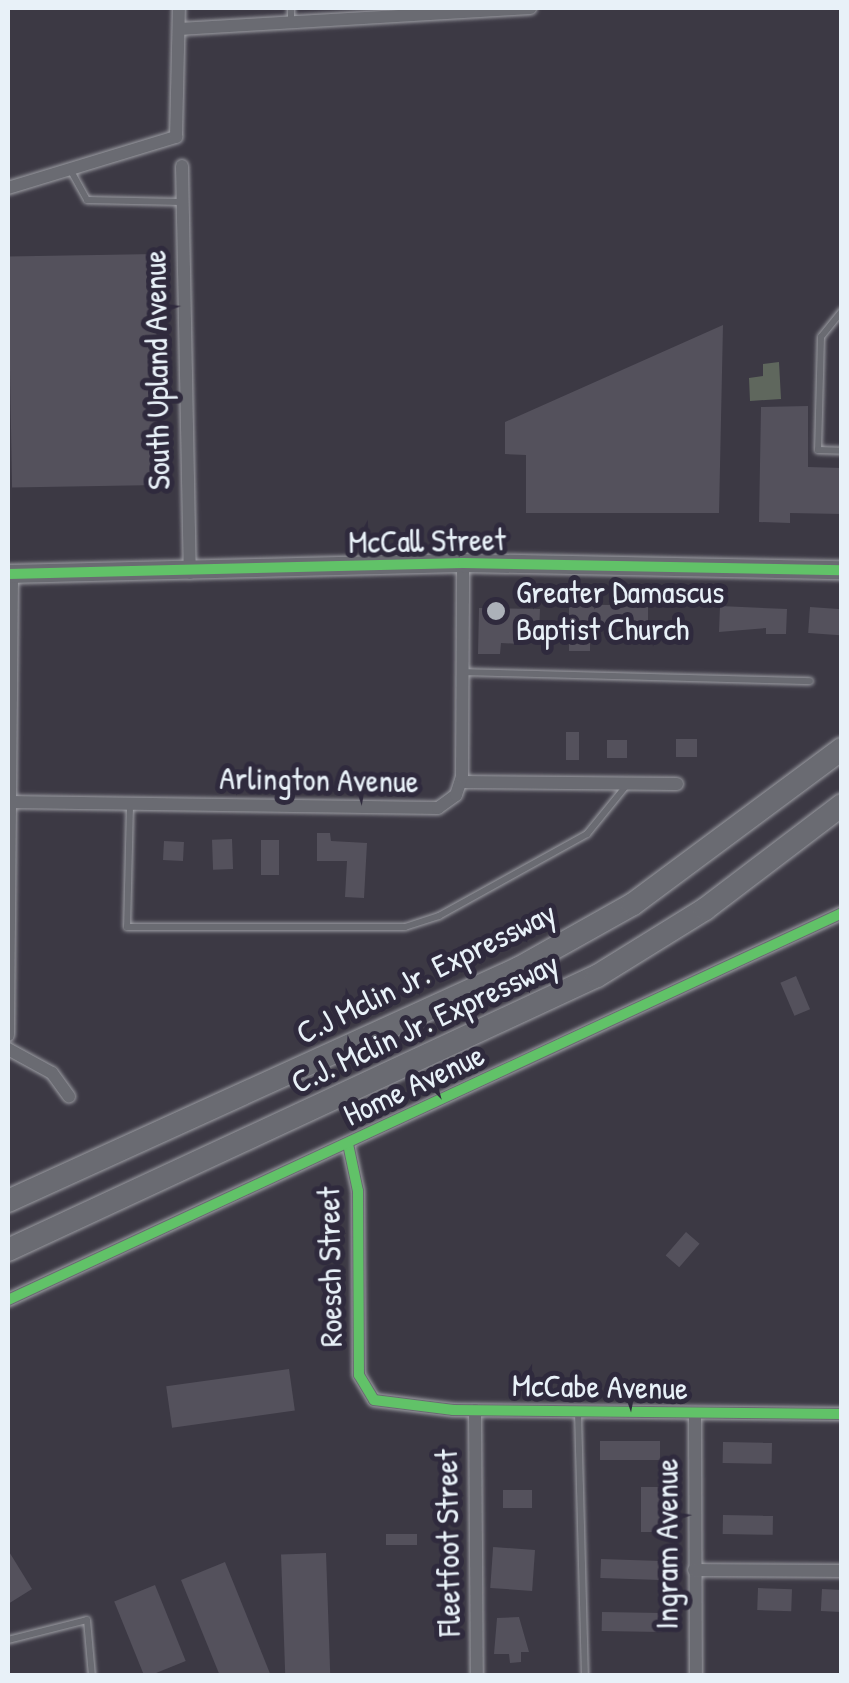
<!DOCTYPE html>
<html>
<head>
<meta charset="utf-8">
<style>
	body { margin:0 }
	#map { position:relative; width:849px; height:1683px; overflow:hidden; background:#3c3944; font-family:"Patrick Hand",sans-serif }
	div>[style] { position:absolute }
	.green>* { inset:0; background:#5f675d }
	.building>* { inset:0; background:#54515c; transform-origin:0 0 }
	.roads { filter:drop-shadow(0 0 2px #9d9ea4) drop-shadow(0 0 2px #9d9ea4) }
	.lane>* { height:6px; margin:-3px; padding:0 3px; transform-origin:3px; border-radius:3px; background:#6a6b72 }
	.street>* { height:12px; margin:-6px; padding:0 6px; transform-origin:6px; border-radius:6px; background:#6a6b72 }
	.secondary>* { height:18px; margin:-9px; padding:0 9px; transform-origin:9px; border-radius:9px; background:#6a6b72 }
	.highway>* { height:22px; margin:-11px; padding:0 11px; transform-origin:11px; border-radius:11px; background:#6a6b72 }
	.cycleway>* { height:10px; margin:-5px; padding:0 5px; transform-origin:5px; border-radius:5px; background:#61c268 }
	.dots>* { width:28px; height:28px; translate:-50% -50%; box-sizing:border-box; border:5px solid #2f2a3d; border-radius:50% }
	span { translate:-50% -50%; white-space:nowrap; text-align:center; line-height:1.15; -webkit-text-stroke:10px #2f2a3d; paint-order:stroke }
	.street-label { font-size:32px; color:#e8f1f8 }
	.poi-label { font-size:32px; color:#e8f1f8 }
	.left { translate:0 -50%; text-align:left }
	.frame { position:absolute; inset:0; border:10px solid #e8f1f8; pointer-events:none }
</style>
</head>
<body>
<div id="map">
	<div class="green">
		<i style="clip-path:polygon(779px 362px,781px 399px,750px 401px,749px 378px,763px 376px,763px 364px)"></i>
	</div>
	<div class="building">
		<i style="left:155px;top:254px;width:231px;height:147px;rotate:89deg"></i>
		<i style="clip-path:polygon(723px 325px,719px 513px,526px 513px,526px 455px,505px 454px,505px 422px)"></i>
		<i style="clip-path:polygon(808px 406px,808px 467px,842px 468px,842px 514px,790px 513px,790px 523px,759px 522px,761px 407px)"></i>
		<i style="clip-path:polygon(569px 604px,648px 606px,648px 639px,632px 640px,632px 625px,590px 624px,590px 651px,569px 651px)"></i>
		<i style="clip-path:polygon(720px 606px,787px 609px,786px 634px,766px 634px,766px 628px,719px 632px)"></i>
		<i style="left:810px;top:607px;width:32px;height:26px;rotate:4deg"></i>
		<i style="clip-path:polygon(479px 608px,540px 609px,539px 634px,521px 633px,520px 644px,501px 643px,500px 654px,478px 654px)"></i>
		<i style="left:566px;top:732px;width:13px;height:28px"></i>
		<i style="left:676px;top:739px;width:21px;height:18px"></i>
		<i style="left:607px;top:740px;width:20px;height:18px"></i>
		<i style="clip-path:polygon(317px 833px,330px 833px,331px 841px,367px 843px,364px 898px,345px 897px,347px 861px,317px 861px)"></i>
		<i style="left:232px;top:839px;width:30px;height:20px;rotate:88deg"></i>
		<i style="left:261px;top:840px;width:18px;height:35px"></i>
		<i style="left:164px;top:841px;width:20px;height:19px;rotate:3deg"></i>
		<i style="left:796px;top:976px;width:36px;height:17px;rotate:67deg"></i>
		<i style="left:686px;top:1232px;width:18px;height:31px;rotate:41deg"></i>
		<i style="left:289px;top:1369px;width:42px;height:124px;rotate:82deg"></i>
		<i style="left:600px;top:1441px;width:60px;height:19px"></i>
		<i style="left:723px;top:1442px;width:49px;height:21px;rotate:1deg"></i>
		<i style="left:641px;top:1487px;width:20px;height:45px"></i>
		<i style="left:503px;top:1490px;width:29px;height:18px"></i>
		<i style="left:723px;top:1515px;width:50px;height:19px;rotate:1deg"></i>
		<i style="left:386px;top:1534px;width:31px;height:11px"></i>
		<i style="clip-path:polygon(8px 1550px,32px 1589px,8px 1604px)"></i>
		<i style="left:535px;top:1550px;width:41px;height:42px;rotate:94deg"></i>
		<i style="left:326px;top:1553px;width:123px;height:45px;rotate:88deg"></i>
		<i style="left:601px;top:1559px;width:60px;height:19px;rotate:2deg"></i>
		<i style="clip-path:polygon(225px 1562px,271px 1676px,220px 1676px,181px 1580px)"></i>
		<i style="left:155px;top:1585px;width:82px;height:44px;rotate:68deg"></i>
		<i style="left:758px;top:1588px;width:34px;height:22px;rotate:2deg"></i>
		<i style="left:822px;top:1589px;width:20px;height:22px;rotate:3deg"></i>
		<i style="left:602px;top:1612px;width:60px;height:19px;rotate:1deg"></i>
		<i style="clip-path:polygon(519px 1617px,529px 1652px,521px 1652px,521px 1662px,510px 1663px,509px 1654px,494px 1654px,497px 1618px)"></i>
	</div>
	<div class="roads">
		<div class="lane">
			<i style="left:291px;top:8px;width:15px;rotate:90deg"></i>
			<i style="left:71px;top:171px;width:33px;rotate:61deg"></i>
			<i style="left:87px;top:200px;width:94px;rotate:1.2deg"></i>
			<i style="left:842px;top:311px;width:33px;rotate:129deg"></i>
			<i style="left:821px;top:337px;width:113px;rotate:91.5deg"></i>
			<i style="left:818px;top:450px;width:24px;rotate:2deg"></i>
			<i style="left:463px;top:672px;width:347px;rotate:1.5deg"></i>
			<i style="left:130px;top:806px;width:121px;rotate:91.4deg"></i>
			<i style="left:127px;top:927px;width:278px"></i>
			<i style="left:405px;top:927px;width:36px;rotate:-18deg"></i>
			<i style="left:439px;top:916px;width:169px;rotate:-29deg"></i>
			<i style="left:587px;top:834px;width:62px;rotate:-50.9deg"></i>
			<i style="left:578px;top:1412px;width:264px;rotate:88.5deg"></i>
			<i style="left:8px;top:1640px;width:81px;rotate:-14.2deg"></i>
			<i style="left:87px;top:1620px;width:56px;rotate:84.9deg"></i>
		</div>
		<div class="street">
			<i style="left:179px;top:29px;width:352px;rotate:-3.4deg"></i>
			<i style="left:182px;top:166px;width:407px;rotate:88.9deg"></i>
			<i style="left:8px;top:188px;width:176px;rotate:-16.9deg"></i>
			<i style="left:176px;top:137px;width:129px;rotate:-88.7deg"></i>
			<i style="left:461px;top:782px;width:216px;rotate:0.5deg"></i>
			<i style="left:8px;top:802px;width:430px;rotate:0.8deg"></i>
			<i style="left:438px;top:808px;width:22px;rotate:-36deg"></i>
			<i style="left:456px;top:795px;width:19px;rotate:-72deg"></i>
			<i style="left:462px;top:777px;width:214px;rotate:-89.7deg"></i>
			<i style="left:8px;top:1035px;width:461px;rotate:-89.5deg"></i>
			<i style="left:8px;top:1049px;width:50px;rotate:28.6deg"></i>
			<i style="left:52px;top:1073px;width:29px;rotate:54deg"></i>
			<i style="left:348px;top:1144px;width:48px;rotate:78deg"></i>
			<i style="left:358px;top:1191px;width:184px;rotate:89.7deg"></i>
			<i style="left:359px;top:1375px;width:29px;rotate:59deg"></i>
			<i style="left:374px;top:1400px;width:80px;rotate:7.2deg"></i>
			<i style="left:453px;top:1410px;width:389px;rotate:0.6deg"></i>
			<i style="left:8px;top:1300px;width:919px;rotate:-24.89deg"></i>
			<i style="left:475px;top:1410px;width:266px;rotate:89.6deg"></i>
			<i style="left:695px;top:1413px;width:263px;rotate:89.8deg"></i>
			<i style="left:694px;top:1570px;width:148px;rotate:0.4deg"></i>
		</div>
		<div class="secondary">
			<i style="left:8px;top:574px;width:455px;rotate:-1.4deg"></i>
			<i style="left:463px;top:563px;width:379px;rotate:1.1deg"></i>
		</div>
		<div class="highway">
			<i style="left:8px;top:1201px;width:562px;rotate:-24.51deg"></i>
			<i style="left:519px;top:968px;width:131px;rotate:-29.3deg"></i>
			<i style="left:633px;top:904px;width:260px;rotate:-36.6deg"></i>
			<i style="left:8px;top:1250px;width:650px;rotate:-24.95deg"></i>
			<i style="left:597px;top:976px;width:127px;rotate:-31.8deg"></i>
			<i style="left:705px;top:909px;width:172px;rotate:-37.2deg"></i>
		</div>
	</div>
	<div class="cycleway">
		<i style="left:8px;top:574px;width:455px;rotate:-1.4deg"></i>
		<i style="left:463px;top:563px;width:379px;rotate:1.1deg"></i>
		<i style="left:348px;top:1144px;width:48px;rotate:78deg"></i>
		<i style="left:358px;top:1191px;width:184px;rotate:89.7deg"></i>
		<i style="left:359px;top:1375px;width:29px;rotate:59deg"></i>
		<i style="left:374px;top:1400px;width:80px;rotate:7.2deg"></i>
		<i style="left:453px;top:1410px;width:389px;rotate:0.6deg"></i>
		<i style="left:8px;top:1300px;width:919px;rotate:-24.89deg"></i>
	</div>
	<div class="dots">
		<i style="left:496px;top:611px;background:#acb1b9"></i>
	</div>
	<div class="street-label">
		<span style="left:157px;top:370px;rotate:-91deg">South Upland Avenue</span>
		<span style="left:427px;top:541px;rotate:-1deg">McCall Street</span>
		<span style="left:319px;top:780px;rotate:1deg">Arlington Avenue</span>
		<span style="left:426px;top:973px;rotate:-26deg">C.J Mclin Jr. Expressway</span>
		<span style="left:425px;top:1023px;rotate:-25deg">C.J. Mclin Jr. Expressway</span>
		<span style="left:414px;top:1085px;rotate:-25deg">Home Avenue</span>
		<span style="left:330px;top:1267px;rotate:-91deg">Roesch Street</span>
		<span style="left:600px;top:1387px;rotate:1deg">McCabe Avenue</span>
		<span style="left:448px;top:1543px;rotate:-91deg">Fleetfoot Street</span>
		<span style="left:667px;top:1544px;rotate:-90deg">Ingram Avenue</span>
	</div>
	<div class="poi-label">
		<span class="left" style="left:516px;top:611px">Greater Damascus<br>Baptist Church</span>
	</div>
	<div class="frame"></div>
</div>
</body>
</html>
